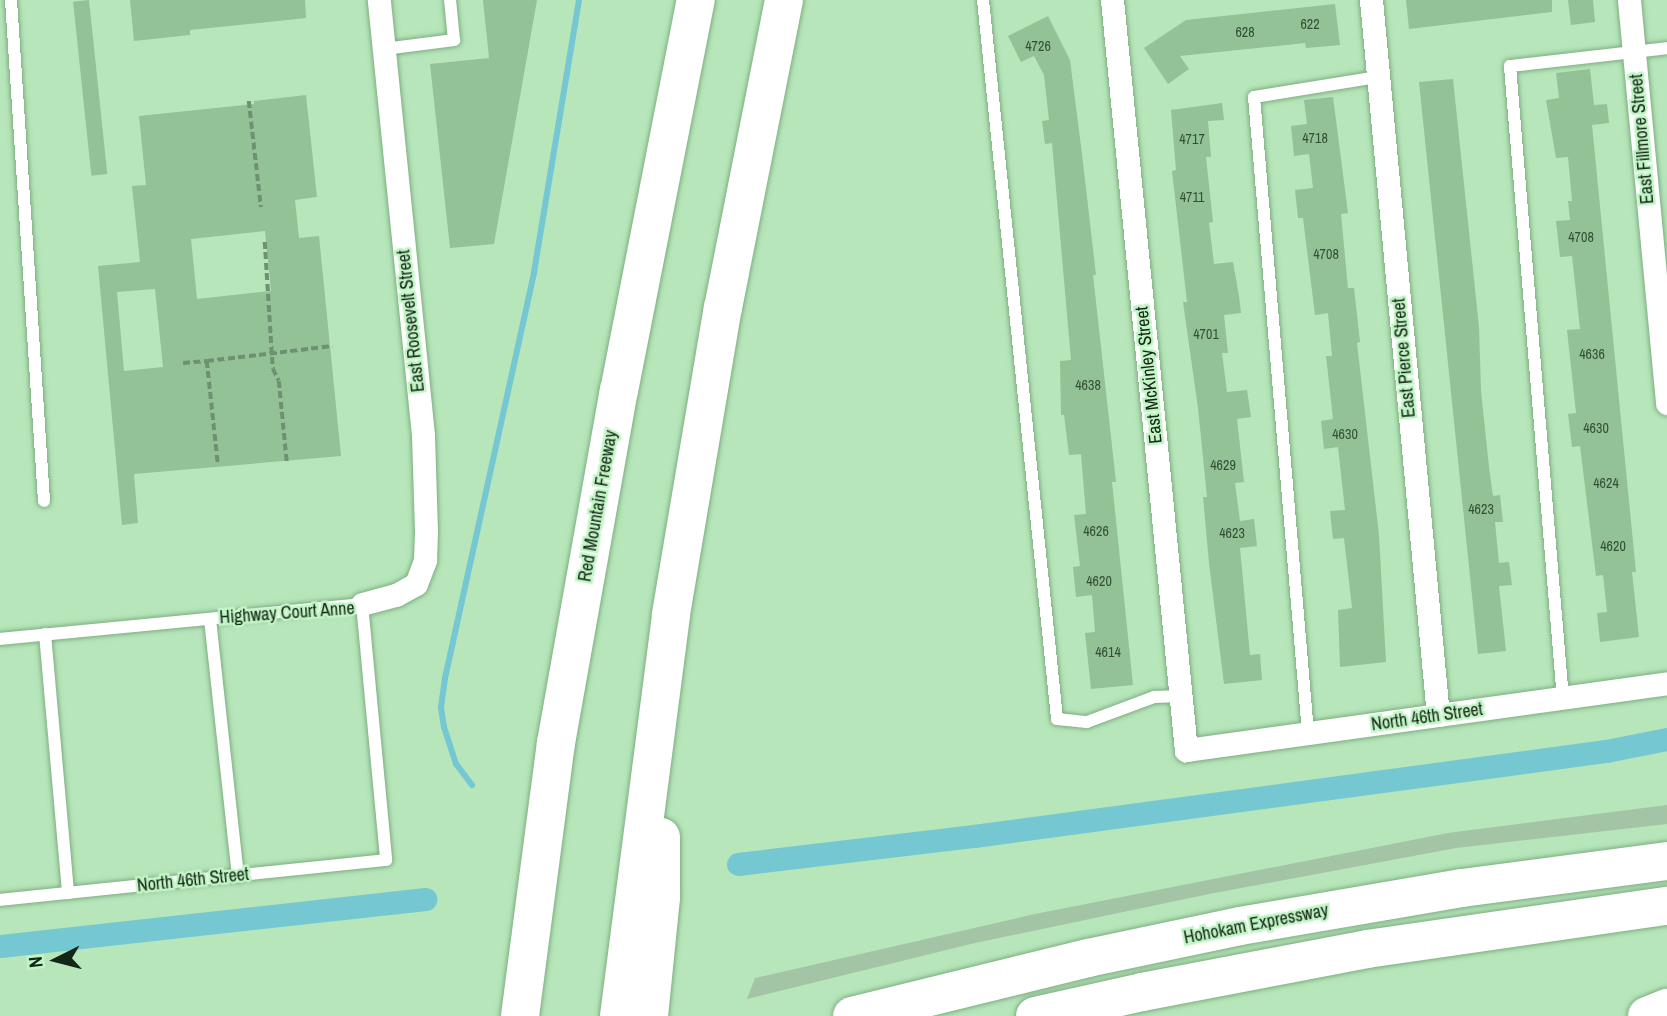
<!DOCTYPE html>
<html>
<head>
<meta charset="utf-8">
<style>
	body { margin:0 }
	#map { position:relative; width:1667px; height:1016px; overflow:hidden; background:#b6e6b9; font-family:"Archivo Narrow",sans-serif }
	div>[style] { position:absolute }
	.green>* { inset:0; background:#a3c4a5 }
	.stream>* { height:6px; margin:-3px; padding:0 3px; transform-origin:3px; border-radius:3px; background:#75c7d2 }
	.canal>* { height:23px; margin:-11.5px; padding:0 11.5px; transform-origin:11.5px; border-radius:11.5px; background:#75c7d2 }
	.building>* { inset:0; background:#92c295; transform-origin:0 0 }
	.path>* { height:3.5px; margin-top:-1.75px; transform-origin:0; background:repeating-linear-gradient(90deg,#6e9171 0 7px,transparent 0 10.5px) }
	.roads { filter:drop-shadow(0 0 2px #7ead82) drop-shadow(0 0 2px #7ead82) }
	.lane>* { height:12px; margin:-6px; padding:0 6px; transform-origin:6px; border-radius:6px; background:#fff }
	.street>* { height:23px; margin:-11.5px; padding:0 11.5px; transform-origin:11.5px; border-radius:11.5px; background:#fff }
	.highway>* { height:38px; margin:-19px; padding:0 19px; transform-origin:19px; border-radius:19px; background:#fff }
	span { translate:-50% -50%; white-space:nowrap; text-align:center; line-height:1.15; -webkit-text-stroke:5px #c2f4c6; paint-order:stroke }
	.number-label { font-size:14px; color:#344e36 }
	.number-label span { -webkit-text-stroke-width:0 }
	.street-label { font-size:18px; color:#142716 }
	.north { position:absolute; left:21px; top:925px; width:70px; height:70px; -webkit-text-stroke:5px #c2f4c6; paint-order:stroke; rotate:264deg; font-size:19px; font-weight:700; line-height:28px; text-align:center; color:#142716 }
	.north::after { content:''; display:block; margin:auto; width:24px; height:32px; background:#142716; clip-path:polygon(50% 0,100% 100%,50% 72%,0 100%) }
</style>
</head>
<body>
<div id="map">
	<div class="green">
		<i style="clip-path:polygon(1667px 805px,1667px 824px,1456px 848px,1209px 894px,975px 943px,747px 999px,755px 978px,1035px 914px,1448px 833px)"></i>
	</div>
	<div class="stream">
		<i style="left:472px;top:785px;width:26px;rotate:-127deg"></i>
		<i style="left:456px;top:764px;width:39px;rotate:-108deg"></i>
		<i style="left:444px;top:727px;width:20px;rotate:-99deg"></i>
		<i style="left:441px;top:707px;width:29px;rotate:-82deg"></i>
		<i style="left:445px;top:678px;width:416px;rotate:-77.6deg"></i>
		<i style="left:534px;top:272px;width:276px;rotate:-80.6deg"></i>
	</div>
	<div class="canal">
		<i style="left:738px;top:864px;width:238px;rotate:-6.8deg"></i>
		<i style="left:974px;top:836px;width:638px;rotate:-7.66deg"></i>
		<i style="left:1606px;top:751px;width:62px;rotate:-11.1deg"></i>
		<i style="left:0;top:946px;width:428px;rotate:-6.3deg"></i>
	</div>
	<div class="building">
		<i style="left:89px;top:0;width:175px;height:16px;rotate:84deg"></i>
		<i style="clip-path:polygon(130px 0,305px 0,306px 18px,190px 30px,190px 35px,134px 41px)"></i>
		<i style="clip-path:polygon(483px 0,537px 0,494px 244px,450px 248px,430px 64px,489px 58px)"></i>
		<i style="clip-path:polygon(1406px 0,1552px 0,1552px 12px,1409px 29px)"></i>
		<i style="clip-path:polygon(1568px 0,1593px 0,1595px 22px,1571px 25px)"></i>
		<i style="clip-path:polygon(1335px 4px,1340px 45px,1306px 48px,1305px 43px,1180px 56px,1189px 69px,1168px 84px,1144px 48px,1186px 20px)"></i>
		<i style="clip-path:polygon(1048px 16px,1070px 60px,1082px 154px,1096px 275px,1093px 275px,1116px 482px,1112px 482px,1133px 685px,1091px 689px,1085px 633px,1095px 632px,1092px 595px,1076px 597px,1073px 567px,1080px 566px,1074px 515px,1086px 514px,1081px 454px,1069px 455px,1064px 415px,1061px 415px,1060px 361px,1071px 360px,1052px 143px,1045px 144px,1042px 121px,1049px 120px,1044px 75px,1034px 56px,1021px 62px,1008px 36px)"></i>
		<i style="clip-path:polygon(1590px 69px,1594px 105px,1607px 104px,1609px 123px,1592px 125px,1636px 572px,1632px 572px,1639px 637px,1600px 642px,1597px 613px,1607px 612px,1603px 575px,1596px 576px,1580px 446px,1572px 447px,1568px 414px,1576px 413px,1567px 330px,1580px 329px,1572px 256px,1560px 257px,1556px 221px,1570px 220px,1568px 201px,1572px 201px,1568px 157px,1556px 158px,1546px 100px,1559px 98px,1556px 73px)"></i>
		<i style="clip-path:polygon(1453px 79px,1479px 327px,1481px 391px,1489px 467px,1493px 496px,1500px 495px,1503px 522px,1495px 522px,1499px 563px,1509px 562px,1512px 585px,1499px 586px,1506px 651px,1478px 654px,1419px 82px)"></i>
		<i style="clip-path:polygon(evenodd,306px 95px,317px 197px,295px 200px,299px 238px,319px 236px,341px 456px,134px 474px,138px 523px,122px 525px,98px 266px,140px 262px,132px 186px,146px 185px,139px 116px,254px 104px,254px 101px,306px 95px,265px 231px,271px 291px,197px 299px,191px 239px,265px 231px,306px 95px,155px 289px,163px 367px,124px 371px,117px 292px,155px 289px)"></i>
		<i style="clip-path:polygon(1333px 97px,1348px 213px,1341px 214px,1348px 288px,1354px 288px,1360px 342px,1357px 343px,1379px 535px,1386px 662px,1340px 667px,1338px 610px,1352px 608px,1344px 538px,1333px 539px,1330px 511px,1345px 510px,1338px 447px,1324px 449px,1321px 421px,1333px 419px,1326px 356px,1332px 356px,1328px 313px,1315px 315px,1303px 218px,1298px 218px,1295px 190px,1313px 188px,1309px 154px,1294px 156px,1291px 126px,1307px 124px,1304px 100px)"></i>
		<i style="clip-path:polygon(1222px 103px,1224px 120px,1208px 121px,1211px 157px,1206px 157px,1213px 222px,1209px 223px,1214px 264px,1233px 262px,1239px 296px,1241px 313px,1224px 315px,1228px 353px,1222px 353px,1227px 392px,1247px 390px,1251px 417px,1237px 419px,1244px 482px,1235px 483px,1240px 521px,1254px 519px,1257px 546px,1240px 548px,1250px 655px,1260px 654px,1262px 680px,1224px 684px,1209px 563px,1203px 497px,1207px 497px,1198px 408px,1183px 302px,1187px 302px,1172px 171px,1176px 170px,1171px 110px)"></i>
	</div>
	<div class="path">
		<i style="left:249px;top:101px;width:107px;rotate:83.5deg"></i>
		<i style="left:265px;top:242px;width:127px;rotate:86.4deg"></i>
		<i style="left:273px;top:369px;width:13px;rotate:63deg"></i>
		<i style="left:279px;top:381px;width:81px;rotate:84.4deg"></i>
		<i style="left:207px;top:361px;width:126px;rotate:-6.8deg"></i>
		<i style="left:183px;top:363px;width:24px;rotate:-5deg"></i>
		<i style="left:207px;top:361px;width:104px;rotate:83.9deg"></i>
	</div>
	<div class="roads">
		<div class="lane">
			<i style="left:11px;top:0;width:502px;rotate:86.23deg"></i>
			<i style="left:983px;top:0;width:723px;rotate:84.12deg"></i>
			<i style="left:1057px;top:719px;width:30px;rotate:6deg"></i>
			<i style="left:1087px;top:722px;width:72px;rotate:-20.5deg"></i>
			<i style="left:1154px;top:697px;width:27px;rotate:-2deg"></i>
			<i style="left:384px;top:49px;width:71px;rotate:-7.3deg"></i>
			<i style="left:454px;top:40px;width:40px;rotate:-95.7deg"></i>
			<i style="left:210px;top:619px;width:259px;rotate:83.8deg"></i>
			<i style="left:45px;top:634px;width:260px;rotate:84.9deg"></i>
			<i style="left:0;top:639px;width:364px;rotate:-5.5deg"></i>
			<i style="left:362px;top:604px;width:257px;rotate:84.6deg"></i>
			<i style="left:386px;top:860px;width:388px;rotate:174.1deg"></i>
			<i style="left:1563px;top:699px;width:635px;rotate:-94.79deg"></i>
			<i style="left:1510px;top:66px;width:158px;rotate:-6.5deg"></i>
			<i style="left:1308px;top:733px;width:638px;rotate:-94.85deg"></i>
			<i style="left:1254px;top:97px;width:126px;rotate:-9.2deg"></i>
		</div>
		<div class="street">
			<i style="left:1112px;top:0;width:754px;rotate:84.37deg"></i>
			<i style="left:1186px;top:750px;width:486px;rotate:-7.9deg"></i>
			<i style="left:1371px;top:0;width:718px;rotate:84.65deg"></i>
			<i style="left:1629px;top:0;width:405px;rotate:84.6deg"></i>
			<i style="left:362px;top:604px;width:35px;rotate:-15deg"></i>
			<i style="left:396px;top:595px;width:23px;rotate:-29deg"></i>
			<i style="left:416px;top:584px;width:26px;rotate:-69deg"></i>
			<i style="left:425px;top:560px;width:29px;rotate:-88deg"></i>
			<i style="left:426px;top:531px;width:96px;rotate:-91.8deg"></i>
			<i style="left:423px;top:435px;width:437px;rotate:-95.8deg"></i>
		</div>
		<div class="highway">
			<i style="left:520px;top:1016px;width:275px;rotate:-82.5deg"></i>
			<i style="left:556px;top:743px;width:358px;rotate:-79.9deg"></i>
			<i style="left:619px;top:391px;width:399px;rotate:-78.9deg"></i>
			<i style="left:619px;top:1016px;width:405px;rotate:-82.6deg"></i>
			<i style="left:671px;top:614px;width:310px;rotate:-80.4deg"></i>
			<i style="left:723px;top:308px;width:314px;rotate:-78.8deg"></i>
			<i style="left:649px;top:1016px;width:120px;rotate:-84.2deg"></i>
			<i style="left:661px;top:897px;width:60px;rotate:-90deg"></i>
			<i style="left:852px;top:1016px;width:243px;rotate:-13.8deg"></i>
			<i style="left:1088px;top:958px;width:155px;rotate:-11.9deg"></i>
			<i style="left:1240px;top:926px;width:225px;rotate:-9.7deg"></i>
			<i style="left:1462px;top:888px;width:207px;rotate:-7.5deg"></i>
			<i style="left:1035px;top:1016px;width:110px;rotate:-12.6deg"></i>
			<i style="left:1142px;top:992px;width:229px;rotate:-10.8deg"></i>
			<i style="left:1367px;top:949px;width:303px;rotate:-8.2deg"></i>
			<i style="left:1647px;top:1016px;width:22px;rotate:-22deg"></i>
		</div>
	</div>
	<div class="number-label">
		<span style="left:1310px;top:24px">622</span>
		<span style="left:1245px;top:32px">628</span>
		<span style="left:1038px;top:46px">4726</span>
		<span style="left:1315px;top:138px">4718</span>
		<span style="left:1192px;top:139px">4717</span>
		<span style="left:1192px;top:197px">4711</span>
		<span style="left:1581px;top:237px">4708</span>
		<span style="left:1326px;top:254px">4708</span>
		<span style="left:1206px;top:334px">4701</span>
		<span style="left:1592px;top:354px">4636</span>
		<span style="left:1088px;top:385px">4638</span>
		<span style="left:1596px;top:428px">4630</span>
		<span style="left:1345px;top:434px">4630</span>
		<span style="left:1223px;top:465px">4629</span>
		<span style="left:1606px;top:483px">4624</span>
		<span style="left:1481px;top:509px">4623</span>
		<span style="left:1096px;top:531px">4626</span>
		<span style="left:1232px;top:533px">4623</span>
		<span style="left:1613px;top:546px">4620</span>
		<span style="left:1099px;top:581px">4620</span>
		<span style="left:1108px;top:652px">4614</span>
	</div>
	<div class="street-label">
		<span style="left:1642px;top:139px;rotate:-95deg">East Fillmore Street</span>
		<span style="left:411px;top:321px;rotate:-96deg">East Roosevelt Street</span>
		<span style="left:1404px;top:358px;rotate:-95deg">East Pierce Street</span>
		<span style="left:1149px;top:375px;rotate:-96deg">East McKinley Street</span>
		<span style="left:598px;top:506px;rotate:-80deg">Red Mountain Freeway</span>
		<span style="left:287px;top:613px;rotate:-4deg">Highway Court Anne</span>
		<span style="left:1427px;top:717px;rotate:-8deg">North 46th Street</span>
		<span style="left:193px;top:880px;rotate:-6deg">North 46th Street</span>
		<span style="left:1256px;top:924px;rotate:-11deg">Hohokam Expressway</span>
	</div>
	<div class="north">N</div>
</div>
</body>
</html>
